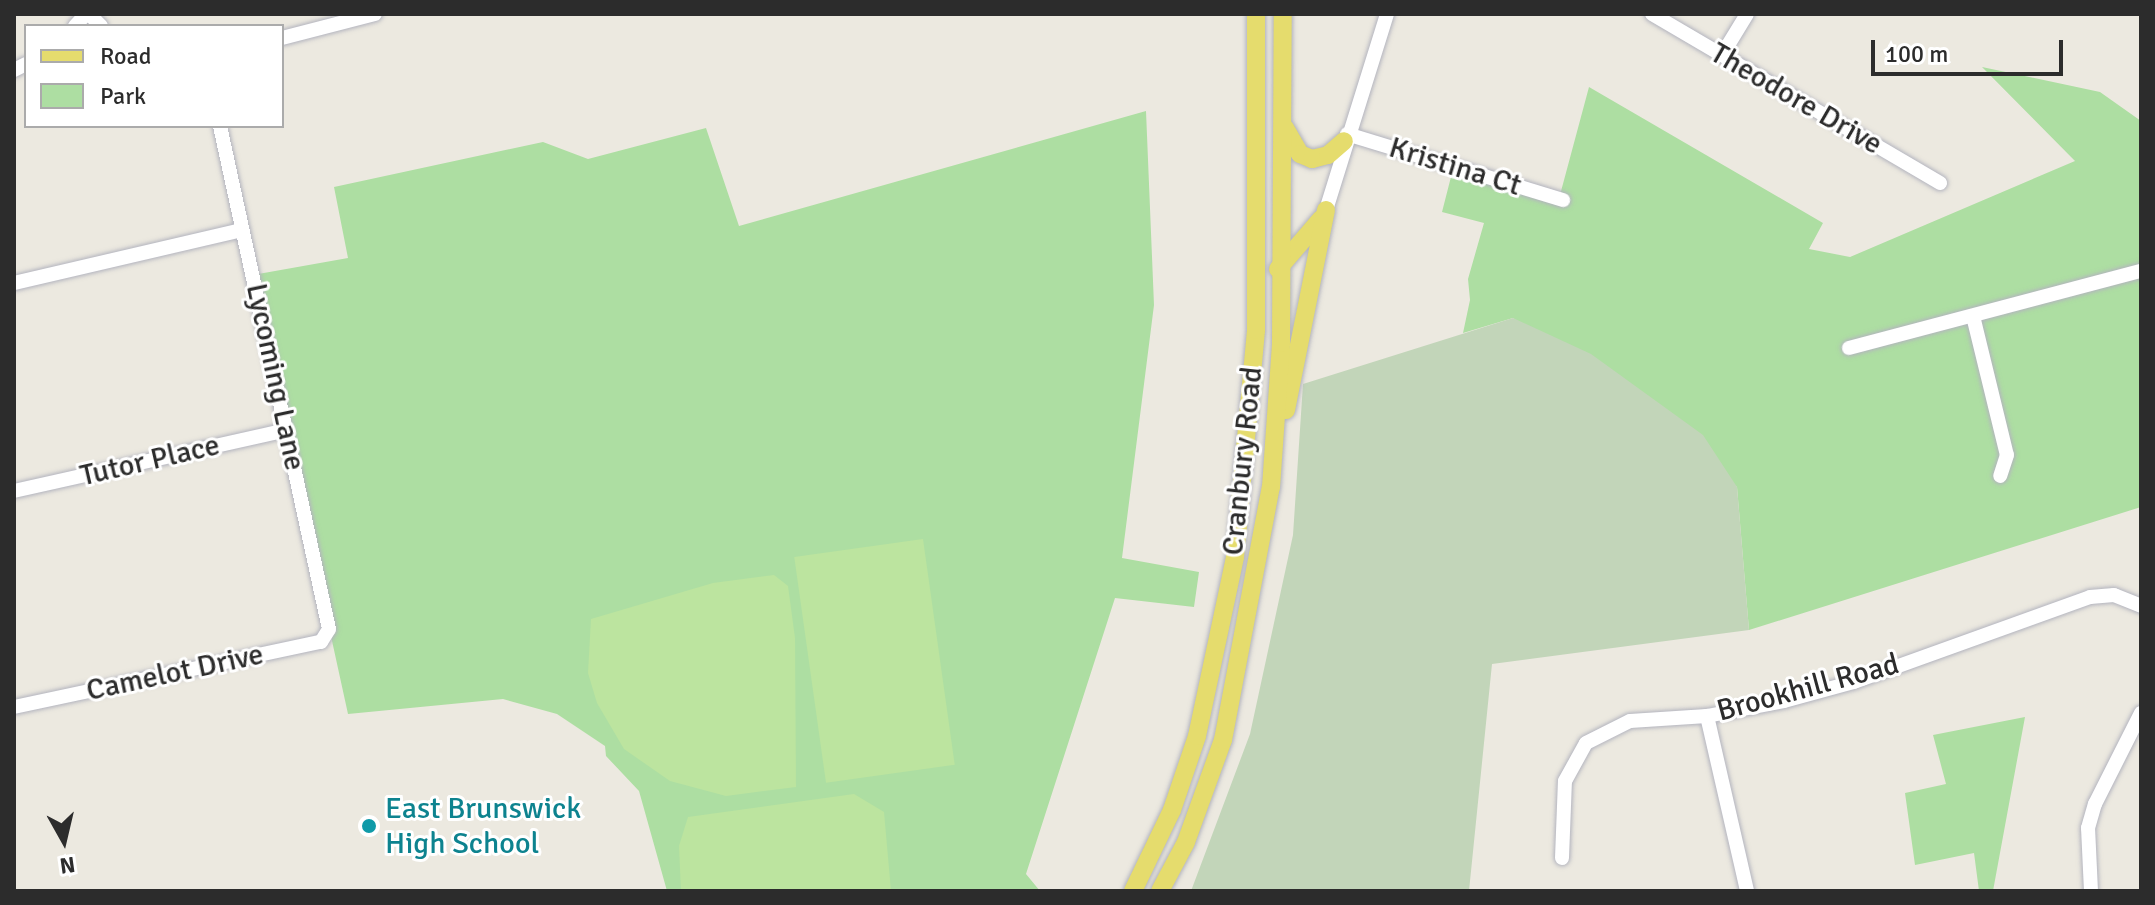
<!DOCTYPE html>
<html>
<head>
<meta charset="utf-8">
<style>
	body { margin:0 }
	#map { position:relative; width:2155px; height:905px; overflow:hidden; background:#ece9e0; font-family:Signika,sans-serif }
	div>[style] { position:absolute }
	.green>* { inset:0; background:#addea2 }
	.cemetery>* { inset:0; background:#c2d5b9 }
	.pitch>* { inset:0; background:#bce49f; transform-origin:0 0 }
	.roads { filter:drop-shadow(0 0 2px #b3b4be) drop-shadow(0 0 2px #b3b4be) }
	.minor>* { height:14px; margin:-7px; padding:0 7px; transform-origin:7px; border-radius:7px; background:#fff }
	.major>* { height:18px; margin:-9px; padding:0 9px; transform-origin:9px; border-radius:9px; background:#e5dc6d }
	.dots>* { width:22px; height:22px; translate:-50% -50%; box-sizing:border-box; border:4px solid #fff; border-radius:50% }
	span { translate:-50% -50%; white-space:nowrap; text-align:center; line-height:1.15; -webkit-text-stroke:6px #fff; paint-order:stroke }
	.street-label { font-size:30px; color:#2c2c2c }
	.culture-label { font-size:30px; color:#0d838f }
	.left { translate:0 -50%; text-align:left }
	.frame { position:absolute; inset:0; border:16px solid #2c2c2c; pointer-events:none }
	.legend { position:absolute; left:24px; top:24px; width:260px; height:104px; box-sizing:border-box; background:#fff; border:2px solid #ababab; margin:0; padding:10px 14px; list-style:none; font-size:24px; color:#2c2c2c }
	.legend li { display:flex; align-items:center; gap:16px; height:40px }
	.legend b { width:40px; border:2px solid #ababab }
	.north { position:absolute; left:24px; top:801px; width:80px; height:80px; -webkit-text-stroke:6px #fff; paint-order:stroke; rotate:172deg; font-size:22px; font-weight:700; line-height:32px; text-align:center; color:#2c2c2c }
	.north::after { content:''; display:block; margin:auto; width:28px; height:36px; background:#2c2c2c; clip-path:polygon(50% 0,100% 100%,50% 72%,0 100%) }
	.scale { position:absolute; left:1871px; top:40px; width:192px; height:36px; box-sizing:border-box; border:4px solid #2c2c2c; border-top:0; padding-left:10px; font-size:24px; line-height:28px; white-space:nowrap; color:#2c2c2c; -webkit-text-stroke:6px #fff; paint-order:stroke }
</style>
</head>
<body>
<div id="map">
	<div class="green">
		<i style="clip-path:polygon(1982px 67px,2100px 92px,2141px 121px,2141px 507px,1749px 630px,1737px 487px,1513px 318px,1463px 333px,1470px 300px,1468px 279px,1484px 223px,1442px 212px,1453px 169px,1560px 195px,1589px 87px,1823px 223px,1809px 249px,1850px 257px,2075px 161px)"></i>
		<i style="clip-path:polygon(1146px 111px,1154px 305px,1122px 558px,1199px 572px,1194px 607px,1115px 598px,1026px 874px,1040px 891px,667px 891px,639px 791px,606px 756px,605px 746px,557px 714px,503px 699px,348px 714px,252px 275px,348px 258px,334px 187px,543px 142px,588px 159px,706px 128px,739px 226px)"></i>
		<i style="clip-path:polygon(2025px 717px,1993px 891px,1979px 891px,1974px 853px,1915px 865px,1905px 793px,1946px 784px,1933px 735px)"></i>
	</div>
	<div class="cemetery">
		<i style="clip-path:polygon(1513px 318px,1591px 354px,1703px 435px,1737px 487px,1749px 630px,1492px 664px,1469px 891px,1191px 891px,1250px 734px,1293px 535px,1303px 384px)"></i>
	</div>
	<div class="pitch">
		<i style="left:923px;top:539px;width:228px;height:130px;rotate:82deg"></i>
		<i style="clip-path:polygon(774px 575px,788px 586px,795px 638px,796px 787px,726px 796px,670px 781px,624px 749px,597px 703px,588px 673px,591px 619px,713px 583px)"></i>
		<i style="clip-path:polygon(854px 794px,884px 812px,891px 891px,681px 891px,679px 846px,688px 817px)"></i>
	</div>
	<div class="roads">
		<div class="minor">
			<i style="left:89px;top:14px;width:17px;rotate:45deg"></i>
			<i style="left:1652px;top:14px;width:334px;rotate:30.4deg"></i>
			<i style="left:75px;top:26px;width:16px;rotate:-47deg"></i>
			<i style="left:282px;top:38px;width:96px;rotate:-14.5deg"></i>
			<i style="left:1722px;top:55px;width:48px;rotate:-58.6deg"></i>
			<i style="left:14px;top:70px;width:13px;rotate:-27deg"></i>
			<i style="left:1347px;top:134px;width:226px;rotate:17deg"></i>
			<i style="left:1326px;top:210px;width:205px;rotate:-72.7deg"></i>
			<i style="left:14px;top:283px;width:234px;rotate:-13.1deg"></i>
			<i style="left:1973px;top:316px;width:143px;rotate:76.3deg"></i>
			<i style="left:2007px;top:455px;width:22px;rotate:108deg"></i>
			<i style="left:1849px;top:348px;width:302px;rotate:-14.8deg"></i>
			<i style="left:14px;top:491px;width:279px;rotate:-12.6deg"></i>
			<i style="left:14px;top:707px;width:314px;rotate:-12deg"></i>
			<i style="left:321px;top:642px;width:15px;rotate:-58deg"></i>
			<i style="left:329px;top:629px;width:515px;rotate:-102.23deg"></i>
			<i style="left:1707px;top:716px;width:180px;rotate:77.1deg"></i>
			<i style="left:1562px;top:858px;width:77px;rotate:-87.8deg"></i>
			<i style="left:1565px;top:781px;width:43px;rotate:-61.1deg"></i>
			<i style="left:1586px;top:743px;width:49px;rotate:-26.6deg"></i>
			<i style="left:1630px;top:721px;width:77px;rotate:-3.7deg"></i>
			<i style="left:1707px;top:716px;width:78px;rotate:-11deg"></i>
			<i style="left:1784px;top:701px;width:73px;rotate:-15.2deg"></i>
			<i style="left:1854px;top:682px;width:251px;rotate:-19.8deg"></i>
			<i style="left:2090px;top:597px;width:24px;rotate:-5deg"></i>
			<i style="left:2114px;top:595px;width:29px;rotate:22deg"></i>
			<i style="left:2091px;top:891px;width:63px;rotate:-92.7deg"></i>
			<i style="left:2088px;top:828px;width:25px;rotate:-74deg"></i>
			<i style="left:2095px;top:804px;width:102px;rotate:-63.2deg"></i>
		</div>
		<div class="major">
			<i style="left:1285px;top:128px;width:30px;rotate:60deg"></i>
			<i style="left:1300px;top:154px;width:13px;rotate:23deg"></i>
			<i style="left:1312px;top:159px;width:16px;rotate:-14deg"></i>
			<i style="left:1328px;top:155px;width:21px;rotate:-41deg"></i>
			<i style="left:1278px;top:269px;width:66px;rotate:-49.3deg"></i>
			<i style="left:1286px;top:410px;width:204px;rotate:-78.7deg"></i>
			<i style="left:1133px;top:891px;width:90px;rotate:-64.3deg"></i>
			<i style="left:1172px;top:810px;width:78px;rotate:-71.3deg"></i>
			<i style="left:1197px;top:736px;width:183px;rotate:-78deg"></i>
			<i style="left:1235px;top:557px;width:228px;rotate:-84.7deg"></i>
			<i style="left:1256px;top:330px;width:316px;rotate:-90deg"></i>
			<i style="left:1160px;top:891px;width:55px;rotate:-62deg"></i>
			<i style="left:1186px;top:842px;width:109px;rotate:-70.1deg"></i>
			<i style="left:1223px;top:740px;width:258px;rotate:-79.3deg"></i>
			<i style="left:1271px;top:487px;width:144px;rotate:-86deg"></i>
			<i style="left:1281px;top:343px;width:329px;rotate:-89.7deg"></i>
		</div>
	</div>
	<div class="dots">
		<i style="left:369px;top:826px;background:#0f9aa8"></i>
	</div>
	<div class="street-label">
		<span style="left:1796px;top:99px;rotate:30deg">Theodore Drive</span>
		<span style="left:1455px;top:167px;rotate:17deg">Kristina Ct</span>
		<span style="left:275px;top:377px;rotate:78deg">Lycoming Lane</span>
		<span style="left:150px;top:461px;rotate:-13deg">Tutor Place</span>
		<span style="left:1243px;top:461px;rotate:-84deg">Cranbury Road</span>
		<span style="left:175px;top:673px;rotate:-12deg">Camelot Drive</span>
		<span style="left:1808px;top:688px;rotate:-15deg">Brookhill Road</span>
	</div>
	<div class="culture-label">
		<span class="left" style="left:385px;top:826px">East Brunswick<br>High School</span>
	</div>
	<div class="frame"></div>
	<ul class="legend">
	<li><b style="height:10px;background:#e5dc6d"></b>Road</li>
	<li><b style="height:22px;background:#addea2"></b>Park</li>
	</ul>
	<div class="north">N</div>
	<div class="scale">100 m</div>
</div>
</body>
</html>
